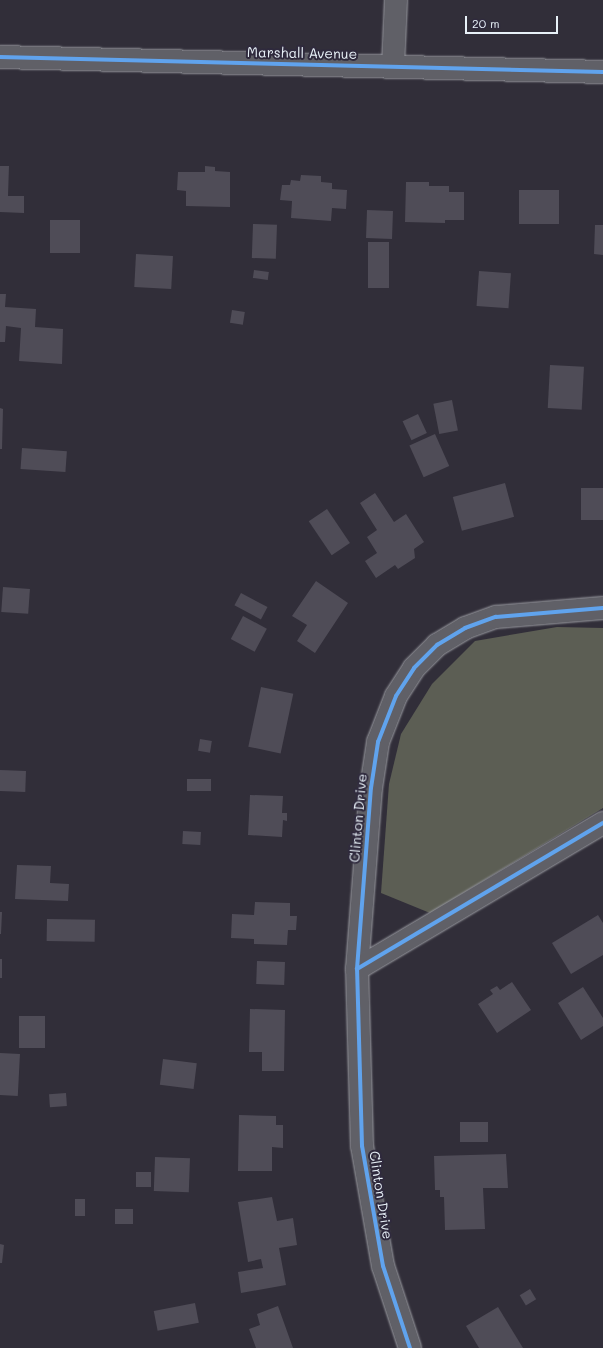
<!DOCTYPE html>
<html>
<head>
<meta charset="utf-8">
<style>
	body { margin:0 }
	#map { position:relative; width:603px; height:1348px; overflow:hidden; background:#312e39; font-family:Mali,sans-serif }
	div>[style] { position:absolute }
	.green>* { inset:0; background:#5c5e54 }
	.building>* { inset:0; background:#4f4c57; transform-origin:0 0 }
	.roads { filter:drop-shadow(0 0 1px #98999f) drop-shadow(0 0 1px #98999f) }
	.minor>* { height:22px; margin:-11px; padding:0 11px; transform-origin:11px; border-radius:11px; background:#606067 }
	.tertiary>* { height:22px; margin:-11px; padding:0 11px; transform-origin:11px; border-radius:11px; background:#606067 }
	.cycleway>* { height:4px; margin:-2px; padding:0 2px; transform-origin:2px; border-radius:2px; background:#60a3ed }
	span { translate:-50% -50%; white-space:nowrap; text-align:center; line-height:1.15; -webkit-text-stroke:4px #2f2a3d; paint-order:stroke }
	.street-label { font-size:14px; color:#e8f1f8 }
	.scale { position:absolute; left:465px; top:16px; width:93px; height:18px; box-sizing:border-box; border:2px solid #e8f1f8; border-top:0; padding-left:5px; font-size:12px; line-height:14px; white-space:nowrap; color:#e8f1f8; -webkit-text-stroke:3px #2f2a3d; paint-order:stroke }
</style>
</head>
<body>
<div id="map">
	<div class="green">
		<i style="clip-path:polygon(557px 627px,603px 628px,603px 808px,430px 913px,381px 893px,389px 784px,401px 734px,432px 684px,475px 641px)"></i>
	</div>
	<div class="building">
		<i style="clip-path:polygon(0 166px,9px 166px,8px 196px,24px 196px,24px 213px,0 212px)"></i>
		<i style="clip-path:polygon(205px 166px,215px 167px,215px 171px,230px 172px,230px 207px,186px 206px,186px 191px,177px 190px,178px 172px,205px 172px)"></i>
		<i style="clip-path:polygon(301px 175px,321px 176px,321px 182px,332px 183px,332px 189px,347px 190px,346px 209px,332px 208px,331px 221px,291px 218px,292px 201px,280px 200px,282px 185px,290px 185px,291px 180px,300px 181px)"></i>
		<i style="clip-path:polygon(406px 182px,429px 182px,429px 186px,449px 186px,449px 192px,464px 192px,464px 220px,445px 220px,445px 223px,405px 222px)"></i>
		<i style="left:519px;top:190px;width:40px;height:34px"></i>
		<i style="left:367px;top:210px;width:26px;height:28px;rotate:2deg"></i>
		<i style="left:50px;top:220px;width:30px;height:33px"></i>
		<i style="left:253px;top:224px;width:24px;height:34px;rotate:2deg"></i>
		<i style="clip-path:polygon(595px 225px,603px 225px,603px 255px,594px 254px)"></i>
		<i style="left:368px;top:242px;width:21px;height:46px"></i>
		<i style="left:136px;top:254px;width:37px;height:33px;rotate:3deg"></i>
		<i style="left:254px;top:270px;width:15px;height:8px;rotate:8deg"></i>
		<i style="left:479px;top:271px;width:32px;height:35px;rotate:4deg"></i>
		<i style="clip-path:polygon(0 294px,6px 294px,5px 307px,36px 309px,35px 327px,63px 329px,62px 364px,19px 361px,21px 328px,6px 326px,5px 342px,0 342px)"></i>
		<i style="left:232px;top:310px;width:13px;height:13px;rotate:9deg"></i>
		<i style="left:550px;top:365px;width:34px;height:43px;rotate:3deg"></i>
		<i style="left:452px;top:400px;width:31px;height:19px;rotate:79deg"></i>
		<i style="clip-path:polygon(0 408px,3px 409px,2px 449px,0 449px)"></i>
		<i style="left:418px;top:414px;width:21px;height:17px;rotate:65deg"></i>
		<i style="left:435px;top:434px;width:35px;height:28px;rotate:66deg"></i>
		<i style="left:22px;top:448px;width:45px;height:21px;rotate:4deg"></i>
		<i style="left:505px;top:483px;width:35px;height:54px;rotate:75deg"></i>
		<i style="left:581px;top:488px;width:22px;height:32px"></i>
		<i style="clip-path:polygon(375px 493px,394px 522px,406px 514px,424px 542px,414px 549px,415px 558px,398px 569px,395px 565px,376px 578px,365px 561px,377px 553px,367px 537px,377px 530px,360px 503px)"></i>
		<i style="left:327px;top:509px;width:41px;height:22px;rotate:56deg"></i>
		<i style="clip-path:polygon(316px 581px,348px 603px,315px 653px,297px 641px,307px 625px,292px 616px)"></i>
		<i style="left:3px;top:587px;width:27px;height:25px;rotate:4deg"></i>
		<i style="left:241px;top:593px;width:30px;height:14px;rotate:28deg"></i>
		<i style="left:243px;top:616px;width:27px;height:26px;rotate:28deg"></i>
		<i style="left:261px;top:687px;width:33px;height:61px;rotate:12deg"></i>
		<i style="left:200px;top:739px;width:12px;height:12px;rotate:9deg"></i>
		<i style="left:0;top:770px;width:26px;height:21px;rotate:2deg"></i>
		<i style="left:187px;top:779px;width:24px;height:12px"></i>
		<i style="clip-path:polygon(250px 795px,283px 796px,282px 813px,287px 813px,287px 821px,283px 820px,282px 837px,248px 835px)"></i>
		<i style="left:183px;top:831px;width:18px;height:13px;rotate:3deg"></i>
		<i style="clip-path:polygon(17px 865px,51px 866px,50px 883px,69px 884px,68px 901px,15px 899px)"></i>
		<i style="clip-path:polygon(255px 902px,290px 903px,290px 916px,297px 916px,296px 930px,288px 930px,287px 945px,254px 944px,254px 939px,231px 938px,232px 914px,254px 915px)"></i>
		<i style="clip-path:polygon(0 912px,2px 912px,1px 934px,0 934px)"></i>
		<i style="clip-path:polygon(598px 915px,603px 923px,603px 955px,571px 974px,552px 943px)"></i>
		<i style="left:47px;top:919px;width:48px;height:22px;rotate:1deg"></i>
		<i style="left:0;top:959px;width:2px;height:19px"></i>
		<i style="left:257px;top:961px;width:28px;height:23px;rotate:2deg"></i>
		<i style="clip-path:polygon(512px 982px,531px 1010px,497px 1033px,478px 1004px,493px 994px,490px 990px,497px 986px,500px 990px)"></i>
		<i style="clip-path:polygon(583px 987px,603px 1018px,603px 1026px,581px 1040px,558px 1003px)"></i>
		<i style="clip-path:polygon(250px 1009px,285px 1010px,284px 1071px,262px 1071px,262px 1052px,249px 1052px)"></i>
		<i style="left:19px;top:1016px;width:26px;height:32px"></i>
		<i style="left:0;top:1053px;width:20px;height:42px;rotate:3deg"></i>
		<i style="left:163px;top:1059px;width:34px;height:26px;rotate:7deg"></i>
		<i style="left:66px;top:1093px;width:13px;height:17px;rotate:86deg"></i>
		<i style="clip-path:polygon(239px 1115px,276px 1116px,276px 1125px,283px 1125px,283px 1148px,272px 1147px,272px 1171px,238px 1171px)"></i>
		<i style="left:460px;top:1122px;width:28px;height:20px"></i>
		<i style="clip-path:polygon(506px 1154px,508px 1188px,483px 1188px,485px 1229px,445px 1230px,444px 1197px,440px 1197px,440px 1190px,435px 1190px,434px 1156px)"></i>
		<i style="left:155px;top:1157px;width:35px;height:34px;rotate:2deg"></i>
		<i style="left:136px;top:1172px;width:15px;height:15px"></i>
		<i style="clip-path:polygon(272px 1197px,277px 1221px,293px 1218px,297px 1245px,279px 1248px,286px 1285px,241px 1293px,238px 1272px,263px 1268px,261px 1259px,248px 1262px,238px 1202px)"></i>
		<i style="left:75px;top:1199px;width:10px;height:17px"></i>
		<i style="left:133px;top:1209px;width:15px;height:18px;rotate:90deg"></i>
		<i style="clip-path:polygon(0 1244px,4px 1245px,2px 1263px,0 1263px)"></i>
		<i style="left:530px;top:1289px;width:12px;height:12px;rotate:59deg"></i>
		<i style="left:195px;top:1303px;width:20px;height:42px;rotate:79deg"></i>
		<i style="clip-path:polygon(278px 1306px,293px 1348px,256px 1348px,249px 1329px,260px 1325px,257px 1314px)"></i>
		<i style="clip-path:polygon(498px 1307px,523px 1348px,479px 1348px,466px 1326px)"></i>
	</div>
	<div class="roads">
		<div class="minor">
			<i style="left:393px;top:66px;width:66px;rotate:-87.4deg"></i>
			<i style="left:357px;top:969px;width:182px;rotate:-85.6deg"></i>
			<i style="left:371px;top:788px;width:47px;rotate:-81.3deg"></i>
			<i style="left:378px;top:742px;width:49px;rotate:-68.6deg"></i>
			<i style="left:396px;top:696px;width:33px;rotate:-57deg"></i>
			<i style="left:414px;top:668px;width:33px;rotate:-45deg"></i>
			<i style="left:437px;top:645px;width:33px;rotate:-31deg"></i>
			<i style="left:465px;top:628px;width:33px;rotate:-20deg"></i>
			<i style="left:496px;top:617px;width:107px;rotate:-4.8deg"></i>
			<i style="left:410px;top:1348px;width:86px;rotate:-108.2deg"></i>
			<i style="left:383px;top:1266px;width:122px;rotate:-99.9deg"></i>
			<i style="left:362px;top:1146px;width:177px;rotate:-91.6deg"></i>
			<i style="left:357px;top:969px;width:286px;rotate:-30.7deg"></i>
		</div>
		<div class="tertiary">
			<i style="left:0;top:57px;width:603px;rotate:1.42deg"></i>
		</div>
	</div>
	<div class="cycleway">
		<i style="left:0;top:57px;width:603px;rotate:1.42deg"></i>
		<i style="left:357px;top:969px;width:182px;rotate:-85.6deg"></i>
		<i style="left:371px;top:788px;width:47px;rotate:-81.3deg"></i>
		<i style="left:378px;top:742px;width:49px;rotate:-68.6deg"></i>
		<i style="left:396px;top:696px;width:33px;rotate:-57deg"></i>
		<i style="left:414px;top:668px;width:33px;rotate:-45deg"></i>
		<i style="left:437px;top:645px;width:33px;rotate:-31deg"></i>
		<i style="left:465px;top:628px;width:33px;rotate:-20deg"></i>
		<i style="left:496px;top:617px;width:107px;rotate:-4.8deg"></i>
		<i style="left:410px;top:1348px;width:86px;rotate:-108.2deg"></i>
		<i style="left:383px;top:1266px;width:122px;rotate:-99.9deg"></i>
		<i style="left:362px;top:1146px;width:177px;rotate:-91.6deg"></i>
		<i style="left:357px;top:969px;width:286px;rotate:-30.7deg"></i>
	</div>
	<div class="street-label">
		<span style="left:302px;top:53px;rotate:1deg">Marshall Avenue</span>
		<span style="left:358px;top:818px;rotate:-85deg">Clinton Drive</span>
		<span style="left:381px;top:1195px;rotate:81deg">Clinton Drive</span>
	</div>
	<div class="scale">20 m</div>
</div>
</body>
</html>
